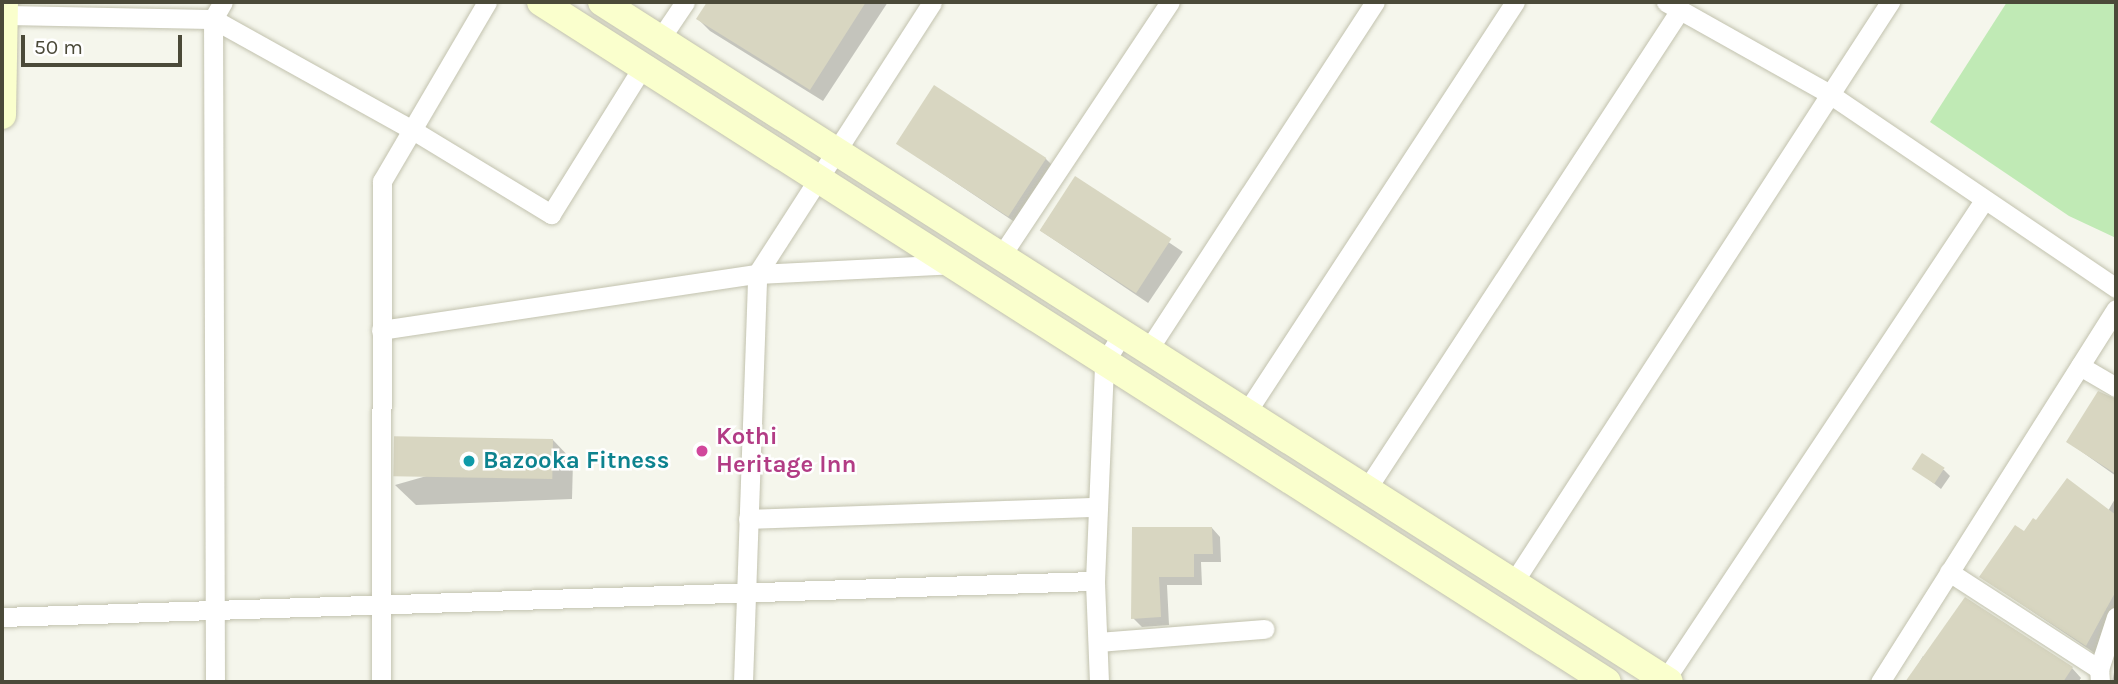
<!DOCTYPE html>
<html>
<head>
<meta charset="utf-8">
<style>
	body { margin:0 }
	#map { position:relative; width:2118px; height:684px; overflow:hidden; background:#f5f6ec; font-family:Karla,sans-serif }
	div>[style] { position:absolute }
	.green>* { inset:0; background:#c0eab5 }
	.shadow>* { inset:0; background:#0003; transform-origin:0 0 }
	.building>* { inset:0; background:#d8d6c1; transform-origin:0 0 }
	.roads { filter:drop-shadow(0 0 2px #c2c2ae) drop-shadow(0 0 2px #c2c2ae) }
	.street>* { height:19px; margin:-9.5px; padding:0 9.5px; transform-origin:9.5px; border-radius:9.5px; background:#fff }
	.secondary>* { height:28px; margin:-14px; padding:0 14px; transform-origin:14px; border-radius:14px; background:#faffcd }
	.dots>* { width:19px; height:19px; translate:-50% -50%; box-sizing:border-box; border:4px solid #fff; border-radius:50% }
	span { translate:-50% -50%; white-space:nowrap; text-align:center; line-height:1.15; -webkit-text-stroke:5px #fff; paint-order:stroke }
	.hotel-label { font-size:24px; color:#b23c85; font-weight:700 }
	.left { translate:0 -50%; text-align:left }
	.culture-label { font-size:24px; color:#0d838f; font-weight:700 }
	.frame { position:absolute; inset:0; border:4px solid #4b4a39; pointer-events:none }
	.scale { position:absolute; left:21px; top:35px; width:161px; height:32px; box-sizing:border-box; border:4px solid #4b4a39; border-top:0; padding-left:9px; font-size:21px; line-height:24px; white-space:nowrap; color:#4b4a39; -webkit-text-stroke:5px #fff; paint-order:stroke }
</style>
</head>
<body>
<div id="map">
	<div class="green">
		<i style="clip-path:polygon(2007px 2px,2116px 2px,2116px 238px,2069px 216px,1930px 122px)"></i>
	</div>
	<div class="shadow">
		<i style="clip-path:polygon(709px 2px,888px 2px,823px 101px,710px 31px,698px 19px)"></i>
		<i style="clip-path:polygon(898px 144px,1046px 159px,1058px 171px,1022px 227px)"></i>
		<i style="left:1075px;top:179px;width:130px;height:62px;rotate:34deg"></i>
		<i style="clip-path:polygon(2115px 401px,2116px 401px,2116px 476px,2068px 442px)"></i>
		<i style="clip-path:polygon(553px 440px,573px 461px,572px 499px,416px 505px,395px 485px)"></i>
		<i style="clip-path:polygon(1914px 468px,1944px 470px,1950px 476px,1941px 489px)"></i>
		<i style="clip-path:polygon(2116px 497px,2116px 622px,2096px 654px,1981px 577px,2024px 534px,2108px 511px)"></i>
		<i style="clip-path:polygon(1212px 528px,1220px 537px,1221px 562px,1201px 562px,1202px 585px,1167px 585px,1169px 625px,1142px 627px,1133px 618px,1134px 529px)"></i>
		<i style="clip-path:polygon(1923px 656px,2072px 668px,2081px 678px,2079px 681px,2089px 682px,1908px 682px)"></i>
		<i style="clip-path:polygon(2116px 663px,2116px 682px,2112px 682px)"></i>
	</div>
	<div class="building">
		<i style="clip-path:polygon(707px 2px,866px 2px,810px 90px,696px 19px)"></i>
		<i style="left:934px;top:85px;width:134px;height:70px;rotate:33deg"></i>
		<i style="left:1075px;top:176px;width:115px;height:65px;rotate:33deg"></i>
		<i style="clip-path:polygon(2098px 391px,2116px 399px,2116px 474px,2066px 442px)"></i>
		<i style="left:553px;top:439px;width:40px;height:159px;rotate:91deg"></i>
		<i style="left:1922px;top:453px;width:27px;height:19px;rotate:33deg"></i>
		<i style="clip-path:polygon(2067px 478px,2116px 515px,2116px 591px,2086px 646px,1979px 577px,2015px 525px,2024px 531px,2033px 518px,2036px 520px)"></i>
		<i style="clip-path:polygon(1132px 527px,1212px 527px,1213px 554px,1194px 554px,1194px 577px,1159px 577px,1161px 617px,1131px 619px)"></i>
		<i style="clip-path:polygon(1965px 597px,2073px 667px,2063px 682px,1905px 682px)"></i>
	</div>
	<div class="roads">
		<div class="street">
			<i style="left:1666px;top:2px;width:186px;rotate:29.3deg"></i>
			<i style="left:1828px;top:93px;width:348px;rotate:34.1deg"></i>
			<i style="left:4px;top:15px;width:209px;rotate:1.1deg"></i>
			<i style="left:213px;top:19px;width:227px;rotate:29.1deg"></i>
			<i style="left:411px;top:129px;width:164px;rotate:31.3deg"></i>
			<i style="left:551px;top:214px;width:174px;rotate:-58.1deg"></i>
			<i style="left:660px;top:39px;width:45px;rotate:-56deg"></i>
			<i style="left:1001px;top:256px;width:305px;rotate:-56.4deg"></i>
			<i style="left:381px;top:330px;width:380px;rotate:-8.5deg"></i>
			<i style="left:757px;top:274px;width:195px;rotate:-2.9deg"></i>
			<i style="left:1148px;top:350px;width:415px;rotate:-56.9deg"></i>
			<i style="left:2080px;top:366px;width:42px;rotate:30.3deg"></i>
			<i style="left:1246px;top:413px;width:491px;rotate:-56.8deg"></i>
			<i style="left:1366px;top:490px;width:574px;rotate:-56.81deg"></i>
			<i style="left:748px;top:519px;width:348px;rotate:-2deg"></i>
			<i style="left:1949px;top:572px;width:179px;rotate:32.9deg"></i>
			<i style="left:1513px;top:583px;width:693px;rotate:-57.02deg"></i>
			<i style="left:2px;top:617px;width:1094px;rotate:-1.89deg"></i>
			<i style="left:1098px;top:642px;width:167px;rotate:-4.5deg"></i>
			<i style="left:1665px;top:680px;width:574px;rotate:-56.37deg"></i>
			<i style="left:215px;top:682px;width:663px;rotate:-90.17deg"></i>
			<i style="left:213px;top:19px;width:20px;rotate:-60deg"></i>
			<i style="left:381px;top:682px;width:501px;rotate:-89.89deg"></i>
			<i style="left:382px;top:181px;width:208px;rotate:-59.6deg"></i>
			<i style="left:743px;top:682px;width:408px;rotate:-88deg"></i>
			<i style="left:757px;top:274px;width:323px;rotate:-57.2deg"></i>
			<i style="left:1099px;top:682px;width:101px;rotate:-92.3deg"></i>
			<i style="left:1095px;top:581px;width:218px;rotate:-87.6deg"></i>
			<i style="left:1104px;top:363px;width:34px;rotate:-58deg"></i>
			<i style="left:1880px;top:682px;width:441px;rotate:-57.7deg"></i>
			<i style="left:2100px;top:682px;width:13px;rotate:-94deg"></i>
			<i style="left:2099px;top:669px;width:55px;rotate:-71.9deg"></i>
		</div>
		<div class="secondary">
			<i style="left:541px;top:2px;width:1264px;rotate:32.53deg"></i>
			<i style="left:602px;top:2px;width:1265px;rotate:32.51deg"></i>
			<i style="left:2px;top:115px;width:113px;rotate:-89deg"></i>
		</div>
	</div>
	<div class="dots">
		<i style="left:702px;top:451px;background:#d1479c"></i>
		<i style="left:469px;top:461px;background:#0f9aa8"></i>
	</div>
	<div class="hotel-label">
		<span class="left" style="left:716px;top:451px">Kothi<br>Heritage Inn</span>
	</div>
	<div class="culture-label">
		<span class="left" style="left:483px;top:461px">Bazooka Fitness</span>
	</div>
	<div class="frame"></div>
	<div class="scale">50 m</div>
</div>
</body>
</html>
